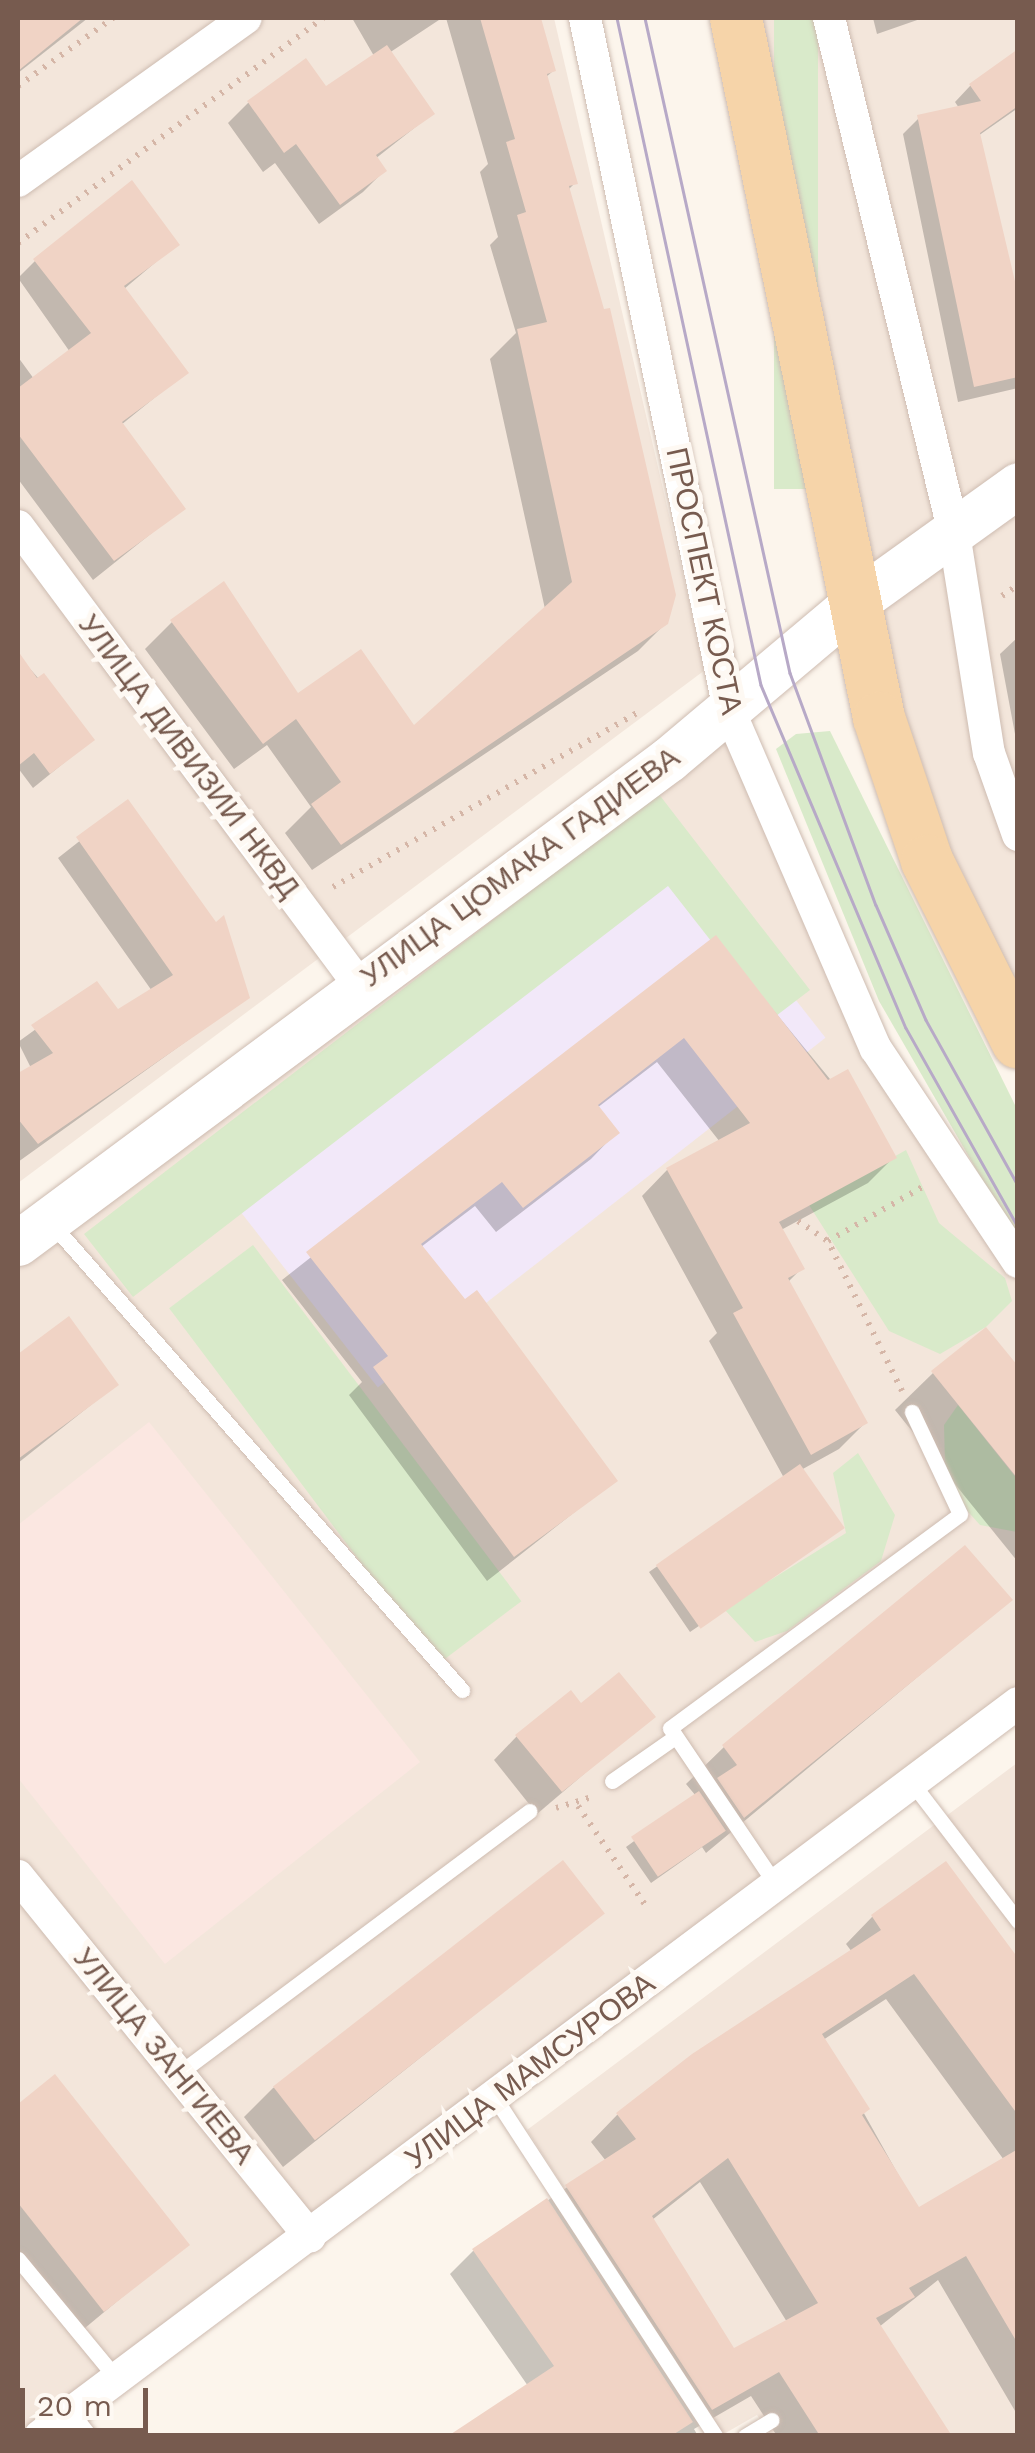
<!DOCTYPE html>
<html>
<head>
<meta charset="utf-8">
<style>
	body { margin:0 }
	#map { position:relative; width:1035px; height:2453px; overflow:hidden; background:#fcf5ec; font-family:"Work Sans",sans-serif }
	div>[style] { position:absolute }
	.residential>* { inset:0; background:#f3e6db }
	.commercial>* { inset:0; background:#fbe7e1 }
	.education>* { inset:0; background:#f2e8f9; transform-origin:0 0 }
	.green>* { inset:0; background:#d9eaca; transform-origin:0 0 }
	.shadow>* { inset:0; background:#0003 }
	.building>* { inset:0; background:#f0d3c5; transform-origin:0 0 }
	.path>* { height:6px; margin-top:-3px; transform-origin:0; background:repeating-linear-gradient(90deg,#d5b6a7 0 2.5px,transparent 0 10.5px) }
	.roads { filter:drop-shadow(0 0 2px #cebcb1) drop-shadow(0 0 2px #cebcb1) }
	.lane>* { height:15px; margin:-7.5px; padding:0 7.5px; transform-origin:7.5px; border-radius:7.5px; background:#fff }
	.street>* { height:32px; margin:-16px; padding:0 16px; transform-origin:16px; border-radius:16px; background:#fff }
	.secondary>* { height:45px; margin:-22.5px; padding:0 22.5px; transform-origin:22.5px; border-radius:22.5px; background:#fff }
	.primary>* { height:52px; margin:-26px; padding:0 26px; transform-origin:26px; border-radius:26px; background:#f6d4a9 }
	.tram>* { height:2.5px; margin:-1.25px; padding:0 1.25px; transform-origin:1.25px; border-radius:1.25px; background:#b7a9c7 }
	span { translate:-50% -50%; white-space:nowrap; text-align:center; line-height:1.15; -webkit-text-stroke:10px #fef9f3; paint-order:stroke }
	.street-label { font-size:30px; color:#775b4f }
	.frame { position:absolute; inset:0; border:20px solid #775b4f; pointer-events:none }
	.scale { position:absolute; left:20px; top:2388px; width:128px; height:45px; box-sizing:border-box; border:5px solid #775b4f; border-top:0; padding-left:12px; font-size:30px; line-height:35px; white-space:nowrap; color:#775b4f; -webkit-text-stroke:8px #fef9f3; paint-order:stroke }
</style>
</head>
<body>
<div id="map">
	<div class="residential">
		<i style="clip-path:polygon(18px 18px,554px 18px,705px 670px,18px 1183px)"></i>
		<i style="clip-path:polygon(736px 18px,1017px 18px,1017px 1043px,927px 861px)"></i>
		<i style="clip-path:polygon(729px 710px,876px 1049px,1018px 1262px,1017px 1703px,40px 2436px,18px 2435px,18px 1243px)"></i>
		<i style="clip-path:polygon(1017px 1763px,1017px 2435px,771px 2435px,757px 2415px,722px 2435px,527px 2130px)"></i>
	</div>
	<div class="commercial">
		<i style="clip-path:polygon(149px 1422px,420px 1762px,165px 1964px,18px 1778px,18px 1525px)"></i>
	</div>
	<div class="education">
		<i style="left:674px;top:844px;width:246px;height:568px;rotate:52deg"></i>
	</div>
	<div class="green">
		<i style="left:774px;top:18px;width:44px;height:471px"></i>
		<i style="clip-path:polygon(830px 731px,1017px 1109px,1017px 1240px,879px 1001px,776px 749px,796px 734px)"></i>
		<i style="clip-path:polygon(658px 793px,810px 990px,772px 1019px,668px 886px,133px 1297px,84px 1234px)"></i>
		<i style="clip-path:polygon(906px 1150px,939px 1223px,1005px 1278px,1012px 1301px,986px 1327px,940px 1354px,889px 1331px,809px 1205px)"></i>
		<i style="left:253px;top:1245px;width:446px;height:105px;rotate:53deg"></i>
		<i style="clip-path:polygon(958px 1405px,1017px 1479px,1017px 1532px,980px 1525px,962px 1505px,945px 1464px,944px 1425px)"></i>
		<i style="clip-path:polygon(858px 1453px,895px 1515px,881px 1561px,787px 1631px,755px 1642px,724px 1609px,846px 1533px,833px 1473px)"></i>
	</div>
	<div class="shadow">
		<i style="clip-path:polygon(18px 18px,88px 18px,18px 73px)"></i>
		<i style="clip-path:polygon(442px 18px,389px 53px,432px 114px,375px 159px,384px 171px,363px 192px,319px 224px,275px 163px,263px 172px,228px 123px,248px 103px,326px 90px,374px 56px,352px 18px)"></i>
		<i style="clip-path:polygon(446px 18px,539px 18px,553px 71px,545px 78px,575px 183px,567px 191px,666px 623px,638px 651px,312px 870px,285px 833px,311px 807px,267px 745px,234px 769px,145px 649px,172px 622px,297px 696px,413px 728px,545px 609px,490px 359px,516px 333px,490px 245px,498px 237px,480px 172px,488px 164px)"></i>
		<i style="clip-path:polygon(873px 18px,923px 18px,877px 34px)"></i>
		<i style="clip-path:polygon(1018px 53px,1018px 108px,978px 136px,1018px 298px,1018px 388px,958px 402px,903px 134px,919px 118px,959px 108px,955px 102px,970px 86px)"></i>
		<i style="clip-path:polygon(176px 245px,124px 289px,185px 373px,121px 425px,183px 508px,93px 580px,18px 479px,18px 357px,34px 379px,70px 352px,18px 278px,35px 261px)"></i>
		<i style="clip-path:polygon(1018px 637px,1018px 750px,1000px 654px)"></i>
		<i style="clip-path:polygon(18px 655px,92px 740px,33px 788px,18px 768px)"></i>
		<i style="clip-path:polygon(128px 803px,248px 997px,18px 1162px,18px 1076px,31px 1068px,18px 1042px,97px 985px,117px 1013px,152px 991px,58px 858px)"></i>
		<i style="clip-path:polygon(715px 939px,894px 1157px,868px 1183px,781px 1230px,802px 1268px,788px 1282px,865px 1423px,839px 1449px,801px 1470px,833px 1535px,690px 1632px,649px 1572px,784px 1478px,709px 1341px,717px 1333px,642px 1196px,667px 1170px,720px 1142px,657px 1062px,597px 1108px,616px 1133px,591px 1159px,496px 1232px,475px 1206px,421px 1247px,614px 1481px,487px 1581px,349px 1395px,362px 1382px,282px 1280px)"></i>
		<i style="clip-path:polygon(68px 1320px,116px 1385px,18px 1463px,18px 1357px)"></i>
		<i style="clip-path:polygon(1018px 1370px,1018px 1562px,895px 1410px,933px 1373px)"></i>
		<i style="clip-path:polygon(1010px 1600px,706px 1853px,702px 1847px,651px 1883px,626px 1847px,696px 1796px,686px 1784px,724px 1747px)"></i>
		<i style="clip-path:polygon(581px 1706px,652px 1716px,537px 1814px,494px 1760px,517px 1736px)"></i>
		<i style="clip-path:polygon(evenodd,945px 1864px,1018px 1963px,1018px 2416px,938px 2280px,879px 2327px,949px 2436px,777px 2436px,751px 2396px,694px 2429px,698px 2436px,452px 2436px,528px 2386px,450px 2274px,473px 2251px,606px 2161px,591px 2142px,617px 2115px,694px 2056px,852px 1952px,846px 1944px,872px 1917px,945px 1864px,886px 1999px,1004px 2160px,918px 2210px,823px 2040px,886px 1999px,945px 1864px,700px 2182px,787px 2322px,733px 2351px,652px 2220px,700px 2182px)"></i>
		<i style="clip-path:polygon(602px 1913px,283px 2167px,244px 2117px,273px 2088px)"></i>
		<i style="clip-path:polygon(55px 2078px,186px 2244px,79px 2333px,18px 2255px,18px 2107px)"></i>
	</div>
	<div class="building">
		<i style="clip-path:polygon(18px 18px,83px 18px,18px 71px)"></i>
		<i style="clip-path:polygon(480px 18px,541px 18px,556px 71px,547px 74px,578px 184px,569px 186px,604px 309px,610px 308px,676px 595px,668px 624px,341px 845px,311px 804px,341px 782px,296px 719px,263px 744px,170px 620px,224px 581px,298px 693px,361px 649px,414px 725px,572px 582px,517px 329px,547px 322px,517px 215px,526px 212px,506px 142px,515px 139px)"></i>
		<i style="clip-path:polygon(387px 45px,435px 114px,376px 155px,387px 171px,340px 205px,296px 144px,284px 153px,247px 101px,306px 58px,326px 86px)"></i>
		<i style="clip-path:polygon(1018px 49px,1018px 106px,980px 133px,1018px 294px,1018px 377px,974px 387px,917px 115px,981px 101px,969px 84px)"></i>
		<i style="clip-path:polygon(132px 180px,180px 245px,124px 286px,189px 373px,122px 422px,186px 509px,114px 561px,18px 434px,18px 388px,91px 333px,33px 259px)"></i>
		<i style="clip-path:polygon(18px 651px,37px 678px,44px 673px,95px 740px,50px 774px,34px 753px,18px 766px)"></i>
		<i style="clip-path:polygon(128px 799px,216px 922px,224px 915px,250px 998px,38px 1144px,18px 1119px,18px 1073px,53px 1053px,31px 1025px,97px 981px,118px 1009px,173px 975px,76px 837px)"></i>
		<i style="clip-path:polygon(716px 935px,828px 1080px,848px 1069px,897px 1158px,779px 1222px,805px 1269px,788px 1278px,868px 1423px,811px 1455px,733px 1313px,743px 1308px,666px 1168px,750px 1123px,684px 1038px,598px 1105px,620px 1133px,523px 1208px,502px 1182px,421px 1244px,465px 1299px,477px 1290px,618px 1481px,514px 1557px,373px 1367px,388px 1356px,306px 1252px)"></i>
		<i style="clip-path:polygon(69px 1316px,119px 1385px,18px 1459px,18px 1354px)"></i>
		<i style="clip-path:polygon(986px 1327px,1018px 1366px,1018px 1479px,931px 1371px)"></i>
		<i style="left:800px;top:1464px;width:78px;height:176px;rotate:55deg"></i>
		<i style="clip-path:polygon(965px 1545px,1013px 1600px,744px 1818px,717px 1778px,737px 1765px,722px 1745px)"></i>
		<i style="clip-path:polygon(619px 1672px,656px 1717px,562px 1792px,515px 1735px,571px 1690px,581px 1703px)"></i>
		<i style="left:699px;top:1791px;width:48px;height:82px;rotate:56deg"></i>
		<i style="left:563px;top:1860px;width:68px;height:368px;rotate:52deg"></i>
		<i style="clip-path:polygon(evenodd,946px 1861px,1018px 1958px,1018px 2115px,914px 1974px,822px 2034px,870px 2109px,862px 2115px,919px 2207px,1018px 2149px,1018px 2344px,966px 2256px,909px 2288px,915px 2297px,876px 2318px,952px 2436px,820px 2436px,779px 2372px,712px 2410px,565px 2185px,636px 2139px,616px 2113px,692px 2054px,881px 1930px,871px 1915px,946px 1861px,728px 2158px,818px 2303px,734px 2348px,652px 2216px,728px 2158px)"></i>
		<i style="clip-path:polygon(55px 2074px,190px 2245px,104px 2312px,18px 2203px,18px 2104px)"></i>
		<i style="clip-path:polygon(547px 2198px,693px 2422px,671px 2436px,448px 2436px,554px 2366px,472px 2249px)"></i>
	</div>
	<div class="path">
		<i style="left:18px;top:86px;width:117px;rotate:-35.6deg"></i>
		<i style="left:18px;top:243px;width:379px;rotate:-36.4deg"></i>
		<i style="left:1002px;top:596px;width:19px;rotate:-35deg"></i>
		<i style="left:333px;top:887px;width:356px;rotate:-29.8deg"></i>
		<i style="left:798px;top:1221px;width:36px;rotate:34deg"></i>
		<i style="left:902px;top:1391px;width:167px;rotate:-116.3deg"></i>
		<i style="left:828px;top:1241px;width:111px;rotate:-29.8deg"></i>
		<i style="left:578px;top:1806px;width:121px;rotate:55.8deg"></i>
		<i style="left:556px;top:1808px;width:37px;rotate:-17deg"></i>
	</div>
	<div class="roads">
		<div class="lane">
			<i style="left:52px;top:1224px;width:621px;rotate:48.66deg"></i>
			<i style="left:612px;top:1781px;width:77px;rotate:-34.9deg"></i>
			<i style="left:912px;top:1783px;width:174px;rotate:52.5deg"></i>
			<i style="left:776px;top:1885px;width:189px;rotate:-124deg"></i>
			<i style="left:670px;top:1728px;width:360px;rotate:-36.4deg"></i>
			<i style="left:960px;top:1514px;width:113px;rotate:-115.2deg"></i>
			<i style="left:178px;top:2074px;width:439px;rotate:-36.8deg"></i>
			<i style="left:495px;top:2098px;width:403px;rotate:56.9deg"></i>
			<i style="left:18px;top:2259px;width:156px;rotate:50.5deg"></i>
			<i style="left:71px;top:2412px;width:31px;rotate:52deg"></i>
			<i style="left:745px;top:2436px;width:31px;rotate:-31deg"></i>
		</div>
		<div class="street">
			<i style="left:585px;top:18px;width:707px;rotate:78.24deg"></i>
			<i style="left:729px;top:710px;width:369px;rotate:66.6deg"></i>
			<i style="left:876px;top:1049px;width:256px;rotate:56.3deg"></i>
			<i style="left:829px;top:18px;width:530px;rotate:76.36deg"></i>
			<i style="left:954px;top:533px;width:223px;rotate:81deg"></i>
			<i style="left:989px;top:753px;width:87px;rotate:70.5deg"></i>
			<i style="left:18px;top:181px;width:280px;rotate:-35.6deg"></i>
			<i style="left:18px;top:526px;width:573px;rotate:53.37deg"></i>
			<i style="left:18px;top:1876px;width:464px;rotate:51deg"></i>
			<i style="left:40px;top:2436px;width:1222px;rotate:-36.85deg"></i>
		</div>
		<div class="secondary">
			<i style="left:18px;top:1243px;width:811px;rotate:-36.63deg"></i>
			<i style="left:669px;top:759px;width:242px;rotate:-40.1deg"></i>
			<i style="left:854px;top:603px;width:202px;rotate:-35.7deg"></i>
		</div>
		<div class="primary">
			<i style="left:736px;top:18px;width:714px;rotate:78.45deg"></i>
			<i style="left:879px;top:718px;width:151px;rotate:71.4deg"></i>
			<i style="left:927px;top:861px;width:203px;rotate:63.4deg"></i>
		</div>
	</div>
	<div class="tram">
		<i style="left:617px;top:18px;width:682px;rotate:77.82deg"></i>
		<i style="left:761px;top:685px;width:372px;rotate:67.1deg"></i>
		<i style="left:906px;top:1028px;width:228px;rotate:60.6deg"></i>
		<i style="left:645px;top:18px;width:671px;rotate:77.52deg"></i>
		<i style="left:790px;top:673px;width:247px;rotate:69.7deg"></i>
		<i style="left:876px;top:905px;width:125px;rotate:66.5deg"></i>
		<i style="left:926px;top:1020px;width:189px;rotate:60.9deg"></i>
	</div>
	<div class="street-label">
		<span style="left:704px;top:581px;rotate:78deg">ПРОСПЕКТ КОСТА</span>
		<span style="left:189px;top:756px;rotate:53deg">УЛИЦА ДИВИЗИИ НКВД</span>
		<span style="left:520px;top:867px;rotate:-36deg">УЛИЦА ЦОМАКА ГАДИЕВА</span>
		<span style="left:164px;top:2056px;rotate:51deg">УЛИЦА ЗАНГИЕВА</span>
		<span style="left:530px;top:2071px;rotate:-37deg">УЛИЦА МАМСУРОВА</span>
	</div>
	<div class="frame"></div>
	<div class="scale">20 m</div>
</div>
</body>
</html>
